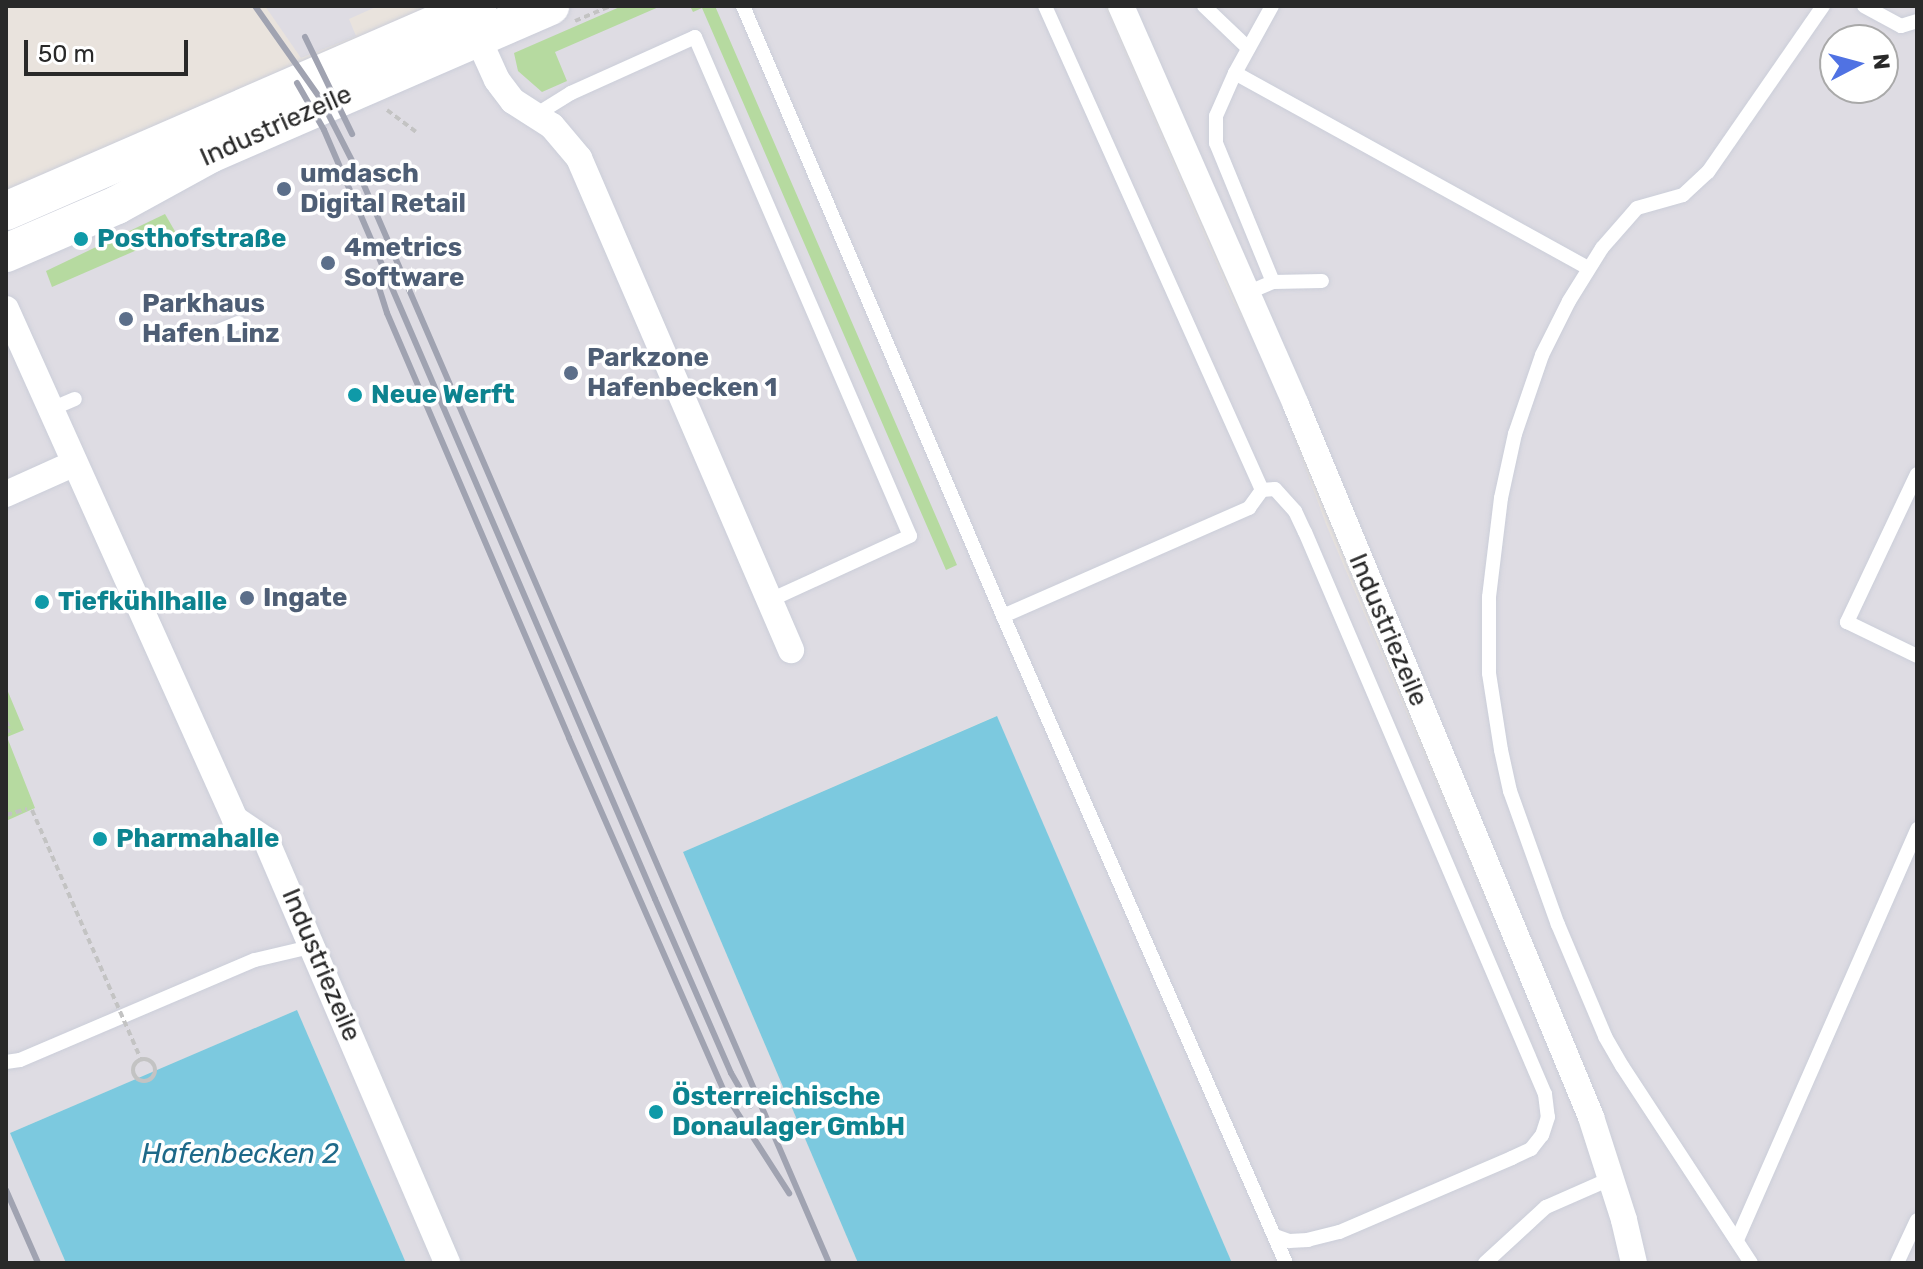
<!DOCTYPE html>
<html>
<head>
<meta charset="utf-8">
<style>
	body { margin:0 }
	#map { position:relative; width:1923px; height:1269px; overflow:hidden; background:#e9e3dd; font-family:Rubik,sans-serif }
	div>[style] { position:absolute }
	.industrial>* { inset:0; background:#dedce3 }
	.green>* { inset:0; background:#b6daa0 }
	.water>* { inset:0; background:#7cc9df }
	.path>* { height:4px; margin-top:-2px; transform-origin:0; background:repeating-linear-gradient(90deg,#c3c3c3 0 6px,transparent 0 10px) }
	.path>.ring { margin:-2px; padding:0; box-sizing:content-box; background:none; border:4px solid #c3c3c3; border-radius:50% }
	.roads { filter:drop-shadow(0 0 2px #cbced9) drop-shadow(0 0 2px #cbced9) }
	.service>* { height:14px; margin:-7px; padding:0 7px; transform-origin:7px; border-radius:7px; background:#fff }
	.minor>* { height:26px; margin:-13px; padding:0 13px; transform-origin:13px; border-radius:13px; background:#fff }
	.secondary>* { height:38px; margin:-19px; padding:0 19px; transform-origin:19px; border-radius:19px; background:#fff }
	.rail>* { height:6px; margin:-3px; padding:0 3px; transform-origin:3px; border-radius:3px; background:#a0a3b1 }
	.path-bridge>* { height:4px; margin-top:-2px; transform-origin:0; background:repeating-linear-gradient(90deg,#c3c3c3 0 6px,transparent 0 10px) }
	.dots>* { width:22px; height:22px; translate:-50% -50%; box-sizing:border-box; border:4px solid #fff; border-radius:50% }
	span { translate:-50% -50%; white-space:nowrap; text-align:center; line-height:1.15; -webkit-text-stroke:7px #fff; paint-order:stroke }
	.street-label { font-size:26px; color:#292929 }
	.service-label { font-size:26px; color:#4e5e75; font-weight:700 }
	.left { translate:0 -50%; text-align:left }
	.culture-label { font-size:26px; color:#0d838f; font-weight:700 }
	.water-label { font-size:28px; color:#1e6989; font-style:italic }
	.frame { position:absolute; inset:0; border:8px solid #292929; pointer-events:none }
	.north { position:absolute; left:1819px; top:24px; width:80px; height:80px; box-sizing:border-box; background:#fff; border:2px solid #a9a9a9; border-radius:50%; rotate:84deg; font-size:22px; font-weight:700; line-height:32px; text-align:center; color:#292929 }
	.north::after { content:''; display:block; margin:auto; width:28px; height:36px; background:#5072e3; clip-path:polygon(50% 0,100% 100%,50% 72%,0 100%) }
	.scale { position:absolute; left:24px; top:40px; width:164px; height:36px; box-sizing:border-box; border:4px solid #292929; border-top:0; padding-left:10px; font-size:24px; line-height:28px; white-space:nowrap; color:#292929; -webkit-text-stroke:6px #fff; paint-order:stroke }
</style>
</head>
<body>
<div id="map">
	<div class="industrial">
		<i style="clip-path:polygon(265px 6px,378px 6px,349px 19px,356px 36px,301px 58px)"></i>
		<i style="clip-path:polygon(573px 6px,1105px 6px,1233px 301px,1269px 369px,1326px 524px,1570px 1096px,1610px 1213px,1622px 1263px,1232px 1263px,996px 716px,683px 852px,858px 1263px,406px 1263px,297px 1010px,10px 1133px,66px 1263px,6px 1263px,6px 275px,40px 234px)"></i>
		<i style="clip-path:polygon(evenodd,1131px 6px,1917px 6px,1917px 1263px,1644px 1263px,1621px 1164px,1595px 1098px,1131px 6px,1835px 40px,1883px 40px,1883px 88px,1835px 88px,1835px 40px)"></i>
	</div>
	<div class="green">
		<i style="clip-path:polygon(622px 6px,661px 6px,555px 52px,567px 81px,542px 92px,518px 71px,514px 53px)"></i>
		<i style="clip-path:polygon(690px 6px,715px 6px,957px 565px,946px 570px,702px 8px,693px 12px)"></i>
		<i style="clip-path:polygon(165px 214px,176px 233px,52px 287px,46px 271px)"></i>
		<i style="clip-path:polygon(6px 687px,24px 730px,7px 737px,35px 808px,6px 821px)"></i>
	</div>
	<div class="water">
		<i style="clip-path:polygon(997px 716px,1232px 1263px,858px 1263px,683px 852px)"></i>
		<i style="clip-path:polygon(297px 1010px,406px 1263px,66px 1263px,10px 1133px)"></i>
	</div>
	<div class="path">
		<i style="left:575px;top:21px;width:38px;rotate:-23deg"></i>
		<i style="left:387px;top:110px;width:36px;rotate:37deg"></i>
		<i style="left:207px;top:307px;width:12px;rotate:24deg"></i>
		<i style="left:6px;top:721px;width:10px;rotate:66deg"></i>
		<i style="left:10px;top:730px;width:4px;rotate:153deg"></i>
		<i style="left:6px;top:815px;width:22px;rotate:-16deg"></i>
		<i class="ring" style="left:133px;top:1059px;width:18px;height:18px"></i>
	</div>
	<div class="roads">
		<div class="service">
			<i style="left:743px;top:6px;width:663px;rotate:66.91deg"></i>
			<i style="left:1003px;top:616px;width:706px;rotate:66.38deg"></i>
			<i style="left:1045px;top:6px;width:530px;rotate:65.85deg"></i>
			<i style="left:1204px;top:6px;width:61px;rotate:43.7deg"></i>
			<i style="left:1864px;top:6px;width:42px;rotate:28.4deg"></i>
			<i style="left:1901px;top:26px;width:17px;rotate:-17deg"></i>
			<i style="left:1235px;top:73px;width:77px;rotate:-61.1deg"></i>
			<i style="left:534px;top:116px;width:44px;rotate:-31.9deg"></i>
			<i style="left:571px;top:93px;width:136px;rotate:-24.3deg"></i>
			<i style="left:695px;top:37px;width:543px;rotate:66.69deg"></i>
			<i style="left:910px;top:536px;width:154px;rotate:155.4deg"></i>
			<i style="left:1273px;top:282px;width:49px;rotate:-1.2deg"></i>
			<i style="left:1247px;top:293px;width:28px;rotate:-23deg"></i>
			<i style="left:1273px;top:282px;width:150px;rotate:-112.3deg"></i>
			<i style="left:1216px;top:143px;width:27px;rotate:-90deg"></i>
			<i style="left:1216px;top:116px;width:47px;rotate:-66.2deg"></i>
			<i style="left:1235px;top:73px;width:403px;rotate:28.9deg"></i>
			<i style="left:218px;top:331px;width:22px;rotate:-22deg"></i>
			<i style="left:49px;top:410px;width:28px;rotate:-23deg"></i>
			<i style="left:1917px;top:474px;width:164px;rotate:115.3deg"></i>
			<i style="left:1847px;top:622px;width:78px;rotate:25.9deg"></i>
			<i style="left:1262px;top:490px;width:13px;rotate:-4deg"></i>
			<i style="left:1275px;top:489px;width:30px;rotate:48deg"></i>
			<i style="left:1295px;top:511px;width:23px;rotate:65deg"></i>
			<i style="left:1305px;top:532px;width:611px;rotate:66.88deg"></i>
			<i style="left:1545px;top:1094px;width:23px;rotate:83deg"></i>
			<i style="left:1548px;top:1117px;width:19px;rotate:108deg"></i>
			<i style="left:1542px;top:1135px;width:18px;rotate:128deg"></i>
			<i style="left:1531px;top:1149px;width:21px;rotate:155deg"></i>
			<i style="left:1512px;top:1158px;width:188px;rotate:156.8deg"></i>
			<i style="left:1339px;top:1232px;width:32px;rotate:166deg"></i>
			<i style="left:1308px;top:1240px;width:19px;rotate:177deg"></i>
			<i style="left:1289px;top:1241px;width:15px;rotate:-160deg"></i>
			<i style="left:1003px;top:616px;width:269px;rotate:-23.7deg"></i>
			<i style="left:1249px;top:508px;width:22px;rotate:-54deg"></i>
			<i style="left:6px;top:1062px;width:14px;rotate:-8deg"></i>
			<i style="left:20px;top:1060px;width:255px;rotate:-23.1deg"></i>
			<i style="left:255px;top:960px;width:61px;rotate:-13.3deg"></i>
			<i style="left:1737px;top:1240px;width:449px;rotate:-66.3deg"></i>
			<i style="left:1485px;top:1263px;width:83px;rotate:-42.6deg"></i>
			<i style="left:1546px;top:1207px;width:72px;rotate:-23.7deg"></i>
			<i style="left:1751px;top:1263px;width:235px;rotate:-123.2deg"></i>
			<i style="left:1622px;top:1066px;width:34px;rotate:-120deg"></i>
			<i style="left:1605px;top:1036px;width:121px;rotate:-112.9deg"></i>
			<i style="left:1558px;top:925px;width:142px;rotate:-109.7deg"></i>
			<i style="left:1510px;top:791px;width:42px;rotate:-102.4deg"></i>
			<i style="left:1501px;top:750px;width:78px;rotate:-98.9deg"></i>
			<i style="left:1489px;top:673px;width:76px;rotate:-90deg"></i>
			<i style="left:1489px;top:597px;width:100px;rotate:-83.1deg"></i>
			<i style="left:1501px;top:498px;width:66px;rotate:-77.7deg"></i>
			<i style="left:1515px;top:434px;width:83px;rotate:-71.1deg"></i>
			<i style="left:1542px;top:355px;width:60px;rotate:-63.4deg"></i>
			<i style="left:1569px;top:301px;width:62px;rotate:-58.1deg"></i>
			<i style="left:1602px;top:248px;width:53px;rotate:-48.8deg"></i>
			<i style="left:1637px;top:208px;width:48px;rotate:-15.8deg"></i>
			<i style="left:1683px;top:195px;width:34px;rotate:-43deg"></i>
			<i style="left:1708px;top:172px;width:202px;rotate:-55.3deg"></i>
			<i style="left:1897px;top:1263px;width:47px;rotate:-65.1deg"></i>
		</div>
		<div class="minor">
			<i style="left:1121px;top:6px;width:436px;rotate:66.3deg"></i>
			<i style="left:1296px;top:405px;width:771px;rotate:67.49deg"></i>
			<i style="left:1591px;top:1117px;width:108px;rotate:72.2deg"></i>
			<i style="left:1624px;top:1220px;width:44px;rotate:76.9deg"></i>
			<i style="left:472px;top:25px;width:60px;rotate:65.6deg"></i>
			<i style="left:497px;top:80px;width:26px;rotate:53deg"></i>
			<i style="left:513px;top:101px;width:46px;rotate:32.7deg"></i>
			<i style="left:552px;top:126px;width:42px;rotate:49.8deg"></i>
			<i style="left:579px;top:158px;width:536px;rotate:66.69deg"></i>
			<i style="left:6px;top:309px;width:559px;rotate:65.82deg"></i>
			<i style="left:235px;top:819px;width:37px;rotate:34deg"></i>
			<i style="left:266px;top:840px;width:460px;rotate:66.8deg"></i>
			<i style="left:6px;top:494px;width:73px;rotate:-24.1deg"></i>
		</div>
		<div class="secondary">
			<i style="left:6px;top:211px;width:514px;rotate:-23.52deg"></i>
			<i style="left:6px;top:253px;width:121px;rotate:-23.4deg"></i>
			<i style="left:117px;top:205px;width:106px;rotate:-28.7deg"></i>
			<i style="left:210px;top:154px;width:371px;rotate:-23.5deg"></i>
		</div>
	</div>
	<div class="rail">
		<i style="left:255px;top:6px;width:113px;rotate:54.8deg"></i>
		<i style="left:320px;top:98px;width:88px;rotate:62.9deg"></i>
		<i style="left:360px;top:176px;width:1184px;rotate:66.66deg"></i>
		<i style="left:305px;top:37px;width:108px;rotate:64.1deg"></i>
		<i style="left:297px;top:83px;width:54px;rotate:60.1deg"></i>
		<i style="left:324px;top:130px;width:837px;rotate:66.71deg"></i>
		<i style="left:655px;top:899px;width:190px;rotate:66.4deg"></i>
		<i style="left:731px;top:1073px;width:38px;rotate:60deg"></i>
		<i style="left:374px;top:272px;width:43px;rotate:72.4deg"></i>
		<i style="left:387px;top:313px;width:462px;rotate:66.8deg"></i>
		<i style="left:569px;top:738px;width:390px;rotate:66.3deg"></i>
		<i style="left:726px;top:1095px;width:117px;rotate:57.3deg"></i>
		<i style="left:6px;top:1190px;width:80px;rotate:66.3deg"></i>
	</div>
	<div class="path-bridge">
		<i style="left:32px;top:810px;width:273px;rotate:66.4deg"></i>
	</div>
	<div class="dots">
		<i style="left:284px;top:189px;background:#5c6f8a"></i>
		<i style="left:81px;top:239px;background:#0f9aa8"></i>
		<i style="left:328px;top:263px;background:#5c6f8a"></i>
		<i style="left:126px;top:319px;background:#5c6f8a"></i>
		<i style="left:571px;top:373px;background:#5c6f8a"></i>
		<i style="left:355px;top:395px;background:#0f9aa8"></i>
		<i style="left:247px;top:598px;background:#5c6f8a"></i>
		<i style="left:42px;top:602px;background:#0f9aa8"></i>
		<i style="left:100px;top:839px;background:#0f9aa8"></i>
		<i style="left:656px;top:1112px;background:#0f9aa8"></i>
	</div>
	<div class="street-label">
		<span style="left:276px;top:126px;rotate:-24deg">Industriezeile</span>
		<span style="left:1388px;top:630px;rotate:67deg">Industriezeile</span>
		<span style="left:321px;top:965px;rotate:67deg">Industriezeile</span>
	</div>
	<div class="service-label">
		<span class="left" style="left:300px;top:189px">umdasch<br>Digital Retail</span>
		<span class="left" style="left:344px;top:263px">4metrics<br>Software</span>
		<span class="left" style="left:142px;top:319px">Parkhaus<br>Hafen Linz</span>
		<span class="left" style="left:587px;top:373px">Parkzone<br>Hafenbecken 1</span>
		<span class="left" style="left:263px;top:598px">Ingate</span>
	</div>
	<div class="culture-label">
		<span class="left" style="left:97px;top:239px">Posthofstraße</span>
		<span class="left" style="left:371px;top:395px">Neue Werft</span>
		<span class="left" style="left:58px;top:602px">Tiefkühlhalle</span>
		<span class="left" style="left:116px;top:839px">Pharmahalle</span>
		<span class="left" style="left:672px;top:1112px">Österreichische<br>Donaulager GmbH</span>
	</div>
	<div class="water-label">
		<span style="left:240px;top:1154px">Hafenbecken 2</span>
	</div>
	<div class="frame"></div>
	<div class="north">N</div>
	<div class="scale">50 m</div>
</div>
</body>
</html>
